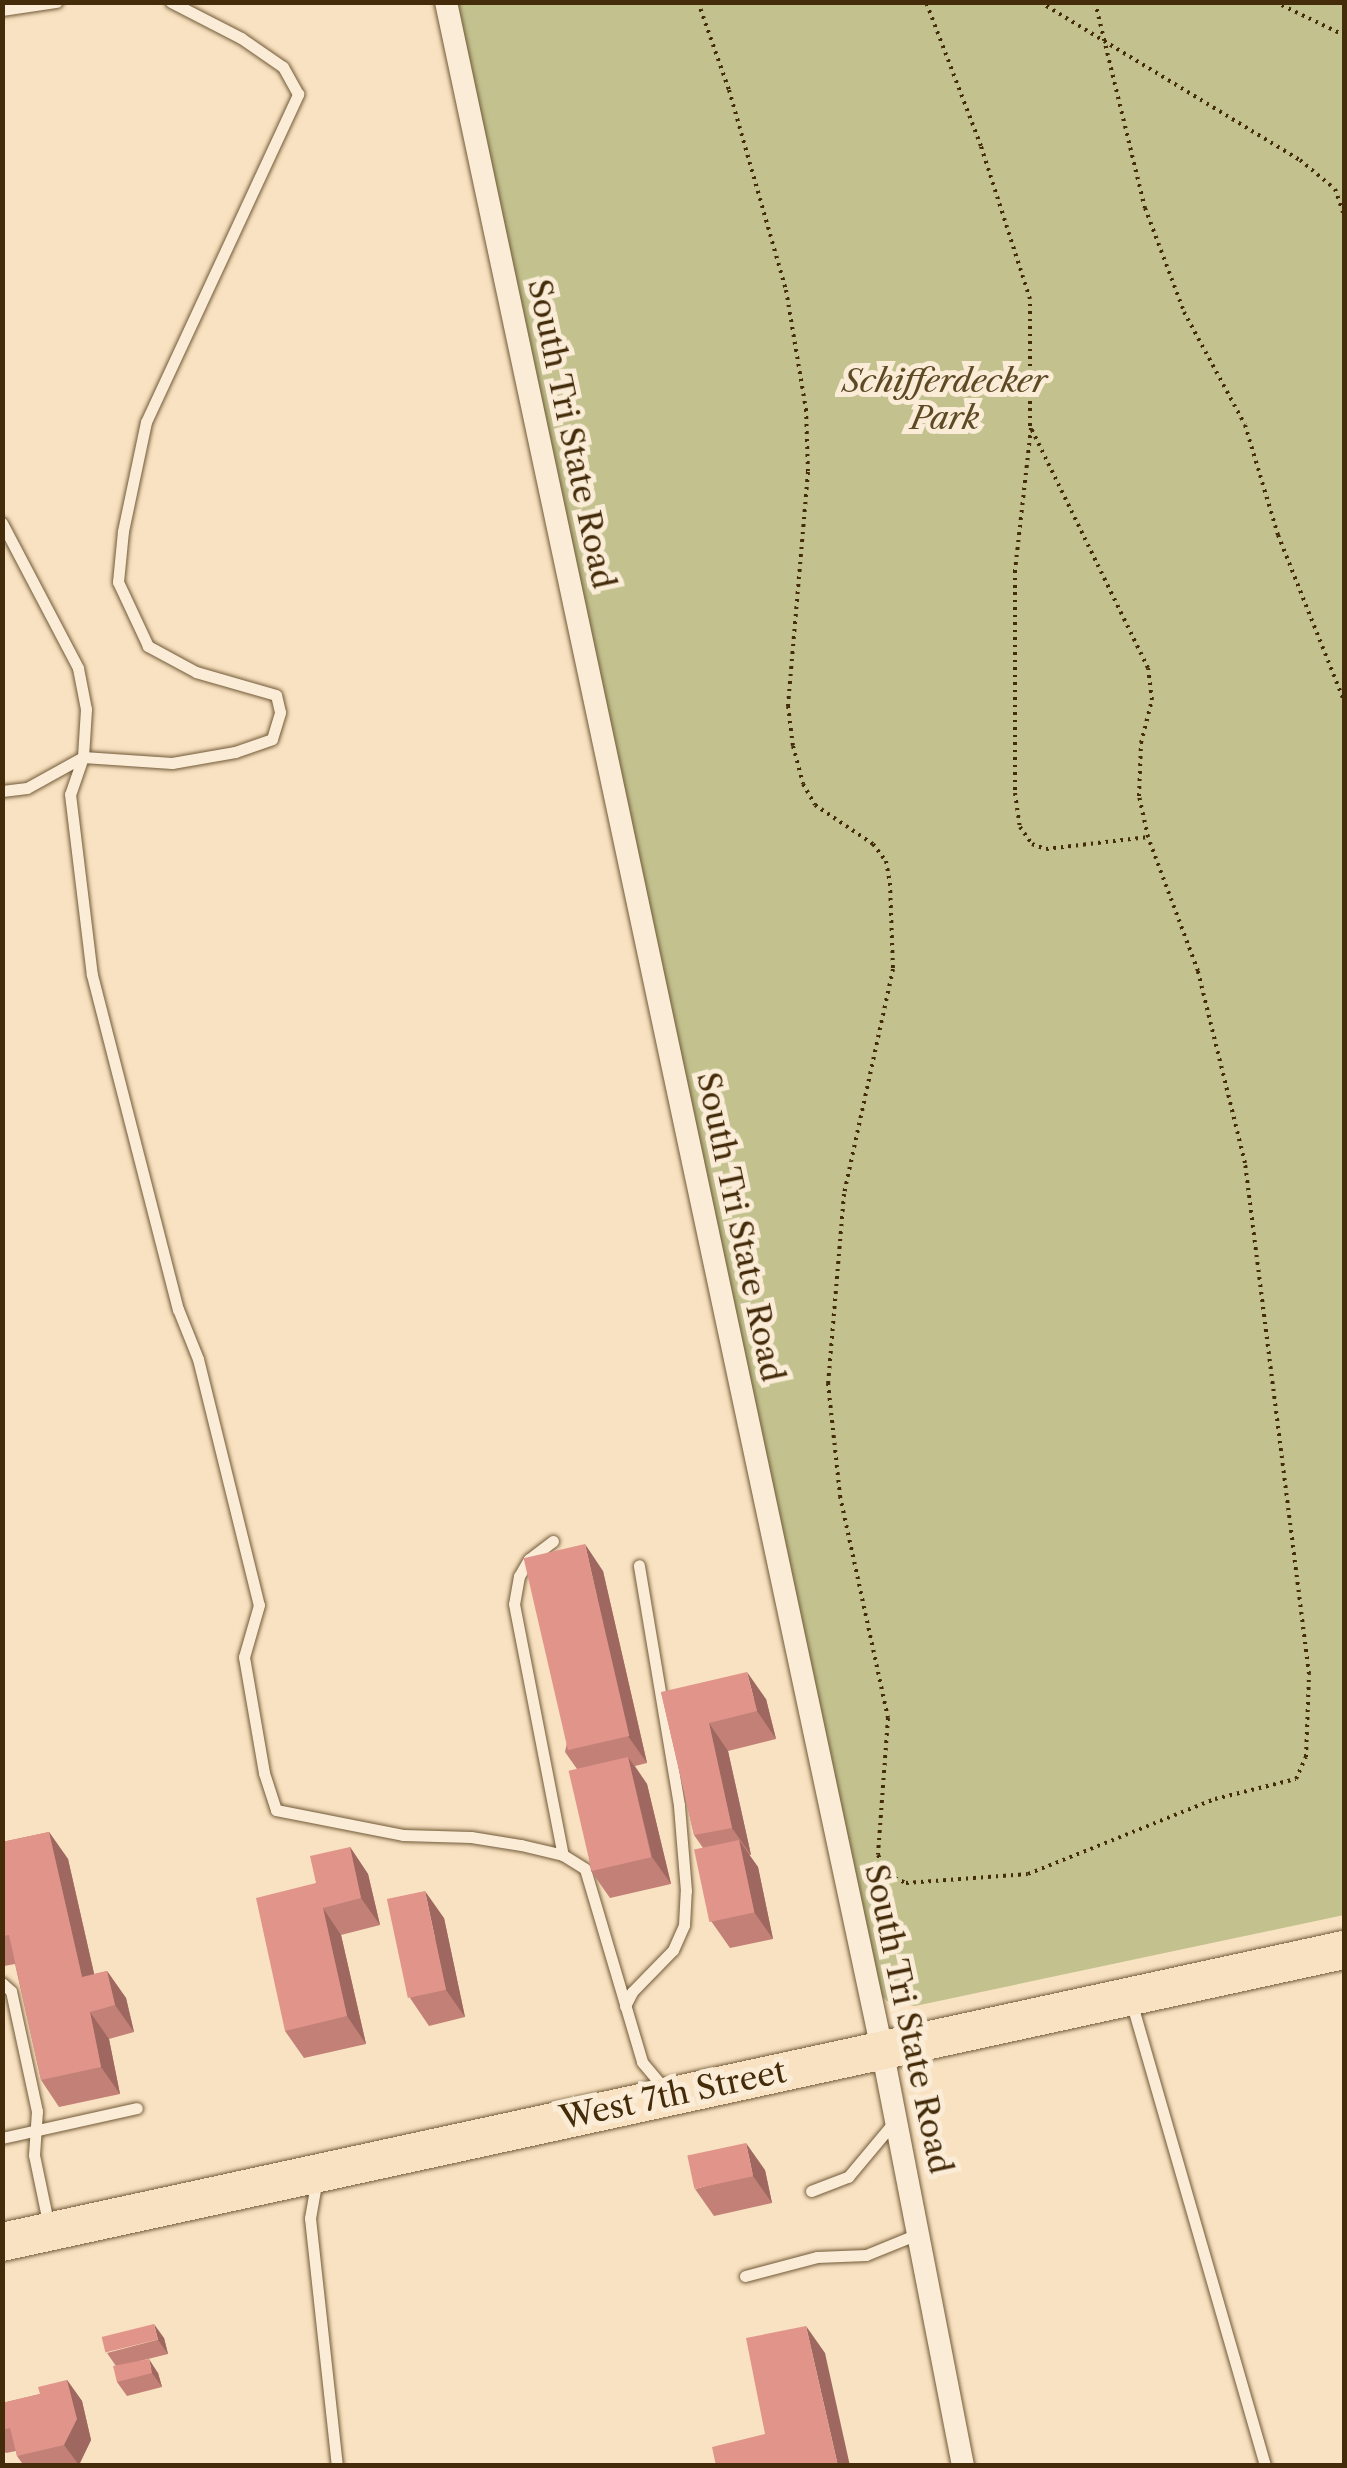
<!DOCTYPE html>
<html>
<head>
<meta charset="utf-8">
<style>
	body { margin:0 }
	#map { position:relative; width:1347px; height:2468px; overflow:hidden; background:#f9e2c1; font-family:"Libre Caslon Text",serif }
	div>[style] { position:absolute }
	.green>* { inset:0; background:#c3c28f }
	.path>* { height:4px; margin-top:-2px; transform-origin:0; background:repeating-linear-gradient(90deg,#442c0a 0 2.5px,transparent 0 7.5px) }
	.roads { filter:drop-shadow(0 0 2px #715a38) drop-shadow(0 0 2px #715a38) }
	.lane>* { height:11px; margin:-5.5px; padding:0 5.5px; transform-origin:5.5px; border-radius:5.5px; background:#fbecd7 }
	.street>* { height:22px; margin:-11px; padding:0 11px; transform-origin:11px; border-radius:11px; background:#fbecd7 }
	.primary>* { height:38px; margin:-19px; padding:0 19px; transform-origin:19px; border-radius:19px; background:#f9e2c1 }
	.wall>* { inset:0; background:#c28077 }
	.shaded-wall>* { inset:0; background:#9e6861 }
	.building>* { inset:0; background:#e1958a; transform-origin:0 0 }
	span { translate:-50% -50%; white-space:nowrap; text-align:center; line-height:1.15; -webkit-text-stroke:10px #fbecd7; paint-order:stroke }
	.park-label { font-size:32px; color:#5d4a25; font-style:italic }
	.street-label { font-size:32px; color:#442c0a }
	.frame { position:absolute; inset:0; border:5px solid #442c0a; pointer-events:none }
</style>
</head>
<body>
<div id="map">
	<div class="green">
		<i style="clip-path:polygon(453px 3px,1344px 3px,1344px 1915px,915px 2006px,887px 2001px,877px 1991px)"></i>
	</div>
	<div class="path">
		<i style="left:698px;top:2px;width:93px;rotate:70.6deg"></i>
		<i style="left:729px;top:90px;width:208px;rotate:74.1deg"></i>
		<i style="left:786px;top:290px;width:121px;rotate:80.5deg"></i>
		<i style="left:806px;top:409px;width:63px;rotate:88.2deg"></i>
		<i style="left:808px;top:472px;width:235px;rotate:94.9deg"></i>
		<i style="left:788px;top:706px;width:40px;rotate:82.9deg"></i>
		<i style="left:793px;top:746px;width:39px;rotate:75deg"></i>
		<i style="left:803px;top:784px;width:24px;rotate:60deg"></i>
		<i style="left:815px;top:805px;width:70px;rotate:33.9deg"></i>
		<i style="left:873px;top:844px;width:21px;rotate:53deg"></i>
		<i style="left:886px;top:861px;width:22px;rotate:80deg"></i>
		<i style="left:890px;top:883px;width:86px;rotate:88deg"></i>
		<i style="left:893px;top:969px;width:230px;rotate:102.3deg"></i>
		<i style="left:844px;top:1194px;width:190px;rotate:94.8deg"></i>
		<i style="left:828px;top:1383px;width:114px;rotate:83.9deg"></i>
		<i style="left:840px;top:1496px;width:227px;rotate:77.8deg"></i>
		<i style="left:888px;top:1718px;width:137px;rotate:94.2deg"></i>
		<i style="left:878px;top:1855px;width:22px;rotate:63deg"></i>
		<i style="left:888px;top:1875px;width:20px;rotate:24deg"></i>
		<i style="left:906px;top:1883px;width:122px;rotate:-4.2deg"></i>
		<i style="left:1028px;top:1874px;width:201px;rotate:-21.9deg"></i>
		<i style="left:1215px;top:1799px;width:83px;rotate:-13.9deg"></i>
		<i style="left:1296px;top:1779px;width:24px;rotate:-66deg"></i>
		<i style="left:1306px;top:1757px;width:83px;rotate:-87.9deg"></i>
		<i style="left:1309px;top:1674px;width:515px;rotate:-97.14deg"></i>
		<i style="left:1245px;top:1163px;width:198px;rotate:-103.8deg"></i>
		<i style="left:1198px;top:971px;width:143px;rotate:-110.5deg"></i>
		<i style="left:1148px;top:837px;width:42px;rotate:-102.4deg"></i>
		<i style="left:1139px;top:796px;width:53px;rotate:-87.8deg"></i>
		<i style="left:1141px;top:743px;width:44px;rotate:-75.7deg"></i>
		<i style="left:1152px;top:700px;width:32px;rotate:-97deg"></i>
		<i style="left:1148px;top:668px;width:269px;rotate:-116deg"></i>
		<i style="left:1030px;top:426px;width:127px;rotate:-90deg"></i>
		<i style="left:1030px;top:299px;width:161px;rotate:-107.8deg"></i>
		<i style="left:981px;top:146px;width:154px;rotate:-110.9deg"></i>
		<i style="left:1040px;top:2px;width:304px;rotate:31.3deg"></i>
		<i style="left:1300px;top:160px;width:45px;rotate:39.6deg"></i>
		<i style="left:1335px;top:189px;width:28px;rotate:71deg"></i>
		<i style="left:1095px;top:2px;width:212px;rotate:76.4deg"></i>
		<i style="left:1145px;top:208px;width:111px;rotate:69.4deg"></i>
		<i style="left:1184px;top:312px;width:128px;rotate:61.6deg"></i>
		<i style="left:1245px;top:425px;width:115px;rotate:73.3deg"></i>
		<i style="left:1278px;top:535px;width:179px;rotate:68.3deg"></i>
		<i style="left:1275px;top:2px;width:76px;rotate:25.6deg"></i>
		<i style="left:1344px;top:246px;width:7px;rotate:90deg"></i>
		<i style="left:1031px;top:428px;width:143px;rotate:96.4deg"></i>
		<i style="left:1015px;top:570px;width:223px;rotate:90deg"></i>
		<i style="left:1015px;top:793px;width:34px;rotate:82deg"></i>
		<i style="left:1020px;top:827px;width:21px;rotate:55deg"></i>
		<i style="left:1032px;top:844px;width:15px;rotate:20deg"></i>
		<i style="left:1046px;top:849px;width:103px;rotate:-6.7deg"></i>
	</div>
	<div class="roads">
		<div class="lane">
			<i style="left:2px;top:10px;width:55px;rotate:-8.4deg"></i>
			<i style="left:2px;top:523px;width:164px;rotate:62.3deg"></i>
			<i style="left:78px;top:668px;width:42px;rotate:79deg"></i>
			<i style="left:86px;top:709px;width:48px;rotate:93.6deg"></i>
			<i style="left:83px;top:757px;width:39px;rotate:109deg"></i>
			<i style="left:70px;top:794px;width:182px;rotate:83.1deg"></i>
			<i style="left:92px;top:975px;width:345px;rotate:75.6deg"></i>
			<i style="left:178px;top:1309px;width:54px;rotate:68.2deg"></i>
			<i style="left:198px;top:1359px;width:253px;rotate:76.1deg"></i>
			<i style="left:259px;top:1605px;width:54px;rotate:106.1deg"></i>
			<i style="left:244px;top:1657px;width:118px;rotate:80.2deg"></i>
			<i style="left:264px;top:1773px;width:39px;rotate:72deg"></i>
			<i style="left:276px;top:1810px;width:129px;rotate:11.1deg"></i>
			<i style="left:403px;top:1835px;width:68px;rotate:1.7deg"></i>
			<i style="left:471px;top:1837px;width:51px;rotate:9.1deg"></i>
			<i style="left:521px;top:1845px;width:43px;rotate:13.4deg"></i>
			<i style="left:563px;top:1855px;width:26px;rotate:32deg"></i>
			<i style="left:585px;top:1869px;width:201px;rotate:73.5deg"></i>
			<i style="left:642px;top:2062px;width:35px;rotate:50deg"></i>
			<i style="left:2px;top:791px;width:25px;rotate:-7deg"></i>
			<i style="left:27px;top:788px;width:64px;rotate:-29deg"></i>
			<i style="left:83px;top:757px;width:89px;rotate:3.9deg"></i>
			<i style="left:172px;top:763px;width:64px;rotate:-9.9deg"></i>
			<i style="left:235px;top:752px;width:39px;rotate:-19deg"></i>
			<i style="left:272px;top:739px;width:28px;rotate:-73deg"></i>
			<i style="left:280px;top:712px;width:17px;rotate:-103deg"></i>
			<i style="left:276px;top:695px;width:83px;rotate:-164deg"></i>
			<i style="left:196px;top:672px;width:55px;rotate:-151.6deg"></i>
			<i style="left:148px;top:646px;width:71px;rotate:-115.1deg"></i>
			<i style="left:118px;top:582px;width:51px;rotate:-84.4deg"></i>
			<i style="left:123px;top:531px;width:111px;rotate:-78.1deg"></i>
			<i style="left:146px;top:422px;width:362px;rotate:-65.1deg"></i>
			<i style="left:298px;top:94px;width:31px;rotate:-119deg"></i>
			<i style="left:283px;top:67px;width:51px;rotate:-145.4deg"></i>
			<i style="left:241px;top:38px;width:79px;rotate:-152.8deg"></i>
			<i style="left:553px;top:1541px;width:30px;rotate:143deg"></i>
			<i style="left:529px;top:1559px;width:20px;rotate:120deg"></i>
			<i style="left:519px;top:1576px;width:28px;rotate:100deg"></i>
			<i style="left:514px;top:1604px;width:256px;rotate:79deg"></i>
			<i style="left:2px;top:1983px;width:12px;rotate:42deg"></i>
			<i style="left:11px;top:1991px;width:123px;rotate:77.8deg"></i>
			<i style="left:37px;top:2111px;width:44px;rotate:93.9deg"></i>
			<i style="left:34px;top:2155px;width:74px;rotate:78.2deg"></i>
			<i style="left:1131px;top:2001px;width:484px;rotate:73.9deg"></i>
			<i style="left:625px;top:2006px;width:16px;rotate:-63deg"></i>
			<i style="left:632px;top:1992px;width:59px;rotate:-45.7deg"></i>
			<i style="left:673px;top:1950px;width:27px;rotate:-66deg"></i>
			<i style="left:684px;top:1925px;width:34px;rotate:-87deg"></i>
			<i style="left:686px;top:1891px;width:86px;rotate:-94.7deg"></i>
			<i style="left:679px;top:1805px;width:243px;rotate:-99.5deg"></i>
			<i style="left:2px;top:2138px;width:138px;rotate:-12.5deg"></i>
			<i style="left:316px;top:2184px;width:35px;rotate:100deg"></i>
			<i style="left:310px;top:2218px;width:249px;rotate:83.8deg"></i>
			<i style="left:811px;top:2191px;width:40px;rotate:-21deg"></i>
			<i style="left:848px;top:2177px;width:72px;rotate:-50.1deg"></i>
			<i style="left:745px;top:2276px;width:74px;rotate:-14.8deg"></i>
			<i style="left:817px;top:2257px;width:49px;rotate:-2.3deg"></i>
			<i style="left:866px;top:2255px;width:58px;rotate:-22.2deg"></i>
		</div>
		<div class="street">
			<i style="left:446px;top:2px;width:2093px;rotate:77.98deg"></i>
			<i style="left:882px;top:2049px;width:425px;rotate:79deg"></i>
		</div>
		<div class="primary">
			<i style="left:2px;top:2242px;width:1373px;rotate:-12.28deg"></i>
		</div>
	</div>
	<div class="wall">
		<i style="clip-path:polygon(603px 1571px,647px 1763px,635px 1766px,647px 1784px,671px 1884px,610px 1898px,591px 1871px,577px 1769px,565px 1752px)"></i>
		<i style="clip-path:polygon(661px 1692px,766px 1699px,776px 1739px,728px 1751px,751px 1855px,749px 1855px,758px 1867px,773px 1939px,730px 1948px,711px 1921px,703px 1848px,694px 1835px)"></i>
		<i style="clip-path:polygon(49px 1832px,68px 1859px,94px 1974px,107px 1971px,126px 1998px,134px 2032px,109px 2039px,120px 2094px,59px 2107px,41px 2080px,15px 1964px,4px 1966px,2px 1964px,2px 1842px)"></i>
		<i style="clip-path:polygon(350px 1847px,368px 1874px,380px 1925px,341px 1935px,366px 2044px,304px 2058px,285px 2031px,316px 1883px)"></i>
		<i style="clip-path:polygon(444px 1918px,465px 2017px,429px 2026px,410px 1998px)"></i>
		<i style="clip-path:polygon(765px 2170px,772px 2203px,714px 2216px,695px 2189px)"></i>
		<i style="clip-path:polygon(164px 2338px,168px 2354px,140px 2361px,158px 2373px,162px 2387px,127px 2396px,117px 2382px,116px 2366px,107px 2353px)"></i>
		<i style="clip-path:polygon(67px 2380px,82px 2401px,91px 2440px,79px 2465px,24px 2466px,17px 2456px,16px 2451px,6px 2453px,2px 2449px,2px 2403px,40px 2394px)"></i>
	</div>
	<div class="shaded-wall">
		<i style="clip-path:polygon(585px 1544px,603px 1571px,647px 1763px,628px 1736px)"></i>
		<i style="clip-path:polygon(747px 1672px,766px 1699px,776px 1739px,757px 1711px)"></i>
		<i style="clip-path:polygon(709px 1723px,728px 1751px,751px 1855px,732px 1828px)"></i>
		<i style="clip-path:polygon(628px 1757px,647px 1784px,671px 1884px,652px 1857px)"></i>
		<i style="clip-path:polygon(49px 1832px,68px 1859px,101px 2004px,82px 1977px)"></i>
		<i style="clip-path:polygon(739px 1840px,758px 1867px,773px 1939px,754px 1912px)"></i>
		<i style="clip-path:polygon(350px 1847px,368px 1874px,380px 1925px,361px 1898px)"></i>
		<i style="clip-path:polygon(425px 1891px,444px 1918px,465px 2017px,446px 1990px)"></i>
		<i style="clip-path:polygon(323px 1908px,341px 1935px,366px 2044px,347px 2016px)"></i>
		<i style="clip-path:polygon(107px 1971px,126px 1998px,134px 2032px,115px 2005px)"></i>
		<i style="clip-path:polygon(90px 2012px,109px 2039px,120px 2094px,101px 2067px)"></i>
		<i style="clip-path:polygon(746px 2143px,765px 2170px,772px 2203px,753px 2176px)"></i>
		<i style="clip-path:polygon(154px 2324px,164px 2338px,168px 2354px,158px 2340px)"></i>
		<i style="clip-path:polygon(806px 2326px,825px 2353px,850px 2466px,838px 2466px)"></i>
		<i style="clip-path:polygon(149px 2359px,158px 2373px,162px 2387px,152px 2373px)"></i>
		<i style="clip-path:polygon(67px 2380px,82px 2401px,91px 2440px,79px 2465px,64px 2445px)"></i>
	</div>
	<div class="building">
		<i style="left:585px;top:1544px;width:197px;height:63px;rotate:77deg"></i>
		<i style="clip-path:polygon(747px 1672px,757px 1711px,709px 1723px,732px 1828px,694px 1835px,661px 1692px)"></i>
		<i style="left:628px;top:1757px;width:103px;height:61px;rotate:77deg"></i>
		<i style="clip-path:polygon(49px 1832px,82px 1977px,107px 1971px,115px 2005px,90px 2012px,101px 2067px,41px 2080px,9px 1935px,2px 1936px,2px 1842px)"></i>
		<i style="left:739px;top:1840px;width:74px;height:46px;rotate:78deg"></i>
		<i style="clip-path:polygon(350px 1847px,361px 1898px,323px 1908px,347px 2016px,285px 2031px,256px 1898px,316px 1883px,310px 1856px)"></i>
		<i style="left:425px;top:1891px;width:101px;height:39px;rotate:78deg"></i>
		<i style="left:746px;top:2143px;width:34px;height:60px;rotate:78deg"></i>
		<i style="left:154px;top:2324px;width:16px;height:54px;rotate:76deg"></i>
		<i style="clip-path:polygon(806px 2326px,838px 2466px,716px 2466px,712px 2447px,765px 2434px,746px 2338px)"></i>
		<i style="clip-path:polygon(149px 2359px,152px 2373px,117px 2382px,113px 2366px)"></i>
		<i style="clip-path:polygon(67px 2380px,77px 2419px,64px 2445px,17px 2456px,10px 2428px,2px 2430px,2px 2403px,40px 2394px,38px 2387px)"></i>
	</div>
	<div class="park-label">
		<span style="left:945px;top:400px">Schifferdecker<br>Park</span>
	</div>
	<div class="street-label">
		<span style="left:571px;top:434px;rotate:78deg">South Tri State Road</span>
		<span style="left:740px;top:1227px;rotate:78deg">South Tri State Road</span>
		<span style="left:908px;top:2019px;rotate:78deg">South Tri State Road</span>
		<span style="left:673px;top:2095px;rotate:-12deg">West 7th Street</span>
	</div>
	<div class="frame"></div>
</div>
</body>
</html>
